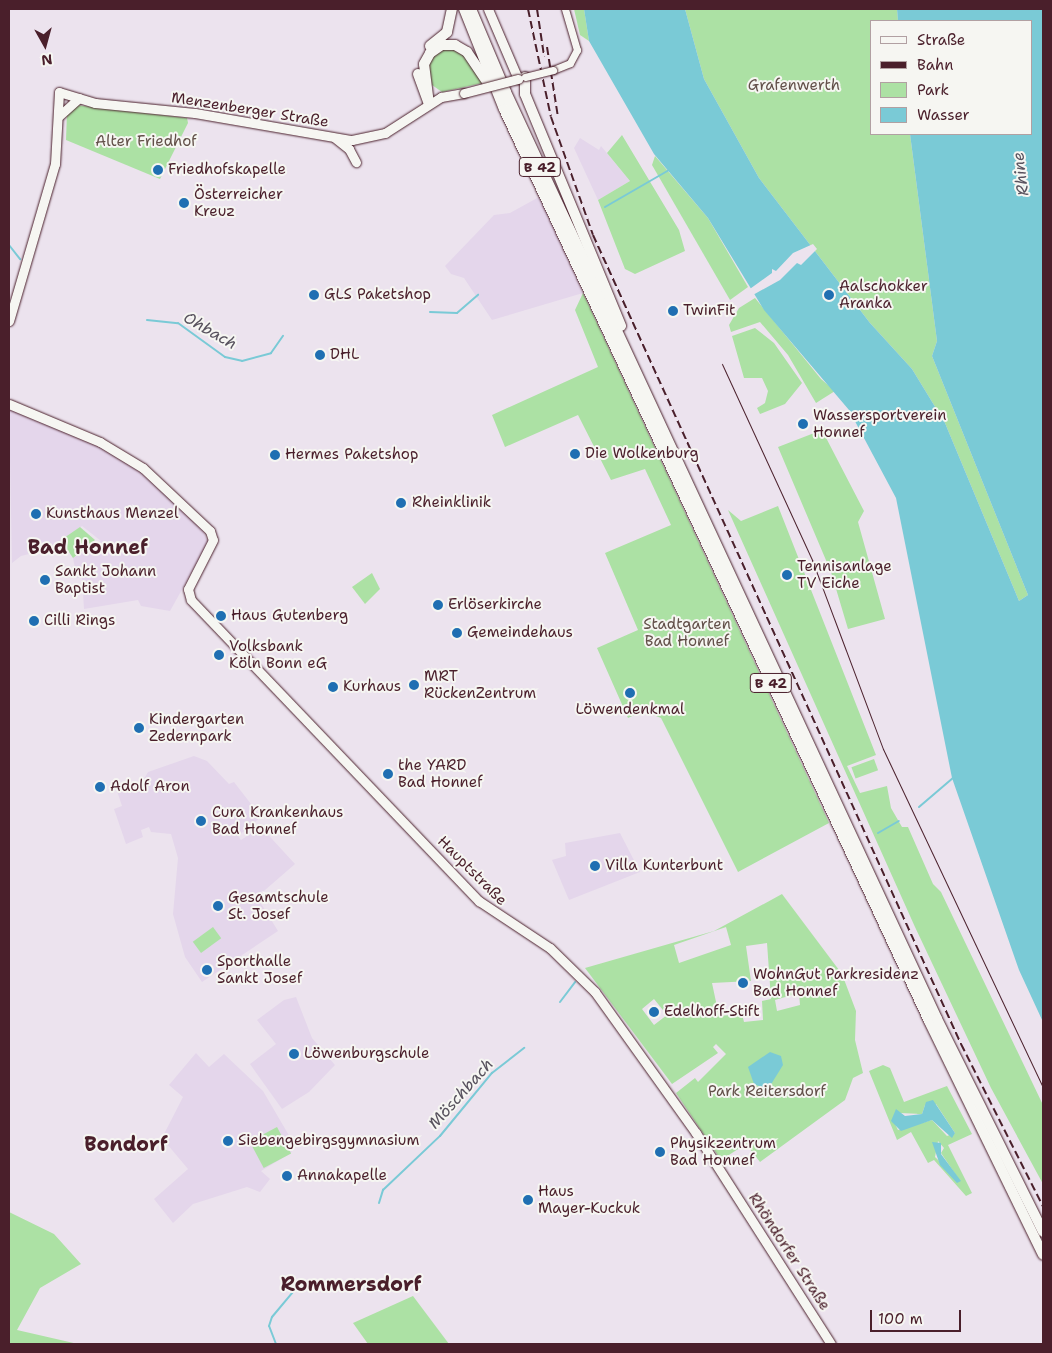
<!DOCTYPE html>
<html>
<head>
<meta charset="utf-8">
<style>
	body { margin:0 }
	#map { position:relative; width:1052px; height:1353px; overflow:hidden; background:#ece3ee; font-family:"Shantell Sans",sans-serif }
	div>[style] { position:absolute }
	.built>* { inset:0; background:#e4d6eb }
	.green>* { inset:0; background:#ace1a4; transform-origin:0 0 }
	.water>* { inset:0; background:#7acad6 }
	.pier>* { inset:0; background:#ece3ee }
	.stream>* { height:2px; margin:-1px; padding:0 1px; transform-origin:1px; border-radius:1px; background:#7acad6 }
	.roads { filter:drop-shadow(0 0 1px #4a1f2b) drop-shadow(0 0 1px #4a1f2b) }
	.minor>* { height:7px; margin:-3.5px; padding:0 3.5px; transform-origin:3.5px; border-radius:3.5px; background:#f6f6f2 }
	.major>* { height:9px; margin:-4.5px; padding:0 4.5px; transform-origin:4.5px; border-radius:4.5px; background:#f6f6f2 }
	.highway>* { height:10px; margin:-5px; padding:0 5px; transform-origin:5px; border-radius:5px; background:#f6f6f2 }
	.tram>* { height:1px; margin:-0.5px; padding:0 0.5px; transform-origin:0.5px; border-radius:0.5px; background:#4a1f2b }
	.rail>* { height:2px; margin-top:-1px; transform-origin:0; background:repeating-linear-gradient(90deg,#4a1f2b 0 8px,transparent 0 12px) }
	.bridges { filter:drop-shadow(0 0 1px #4a1f2b) drop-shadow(0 0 1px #4a1f2b) }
	.minor-bridge>* { height:7px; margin:-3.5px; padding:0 3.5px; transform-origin:3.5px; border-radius:3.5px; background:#f6f6f2 }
	.major-bridge>* { height:9px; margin:-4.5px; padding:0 4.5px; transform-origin:4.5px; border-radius:4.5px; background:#f6f6f2 }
	.dots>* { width:14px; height:14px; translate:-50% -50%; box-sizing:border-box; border:2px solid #f6f6f2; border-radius:50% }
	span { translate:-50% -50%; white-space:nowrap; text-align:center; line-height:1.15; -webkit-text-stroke:4px #f6f6f2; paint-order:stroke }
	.shield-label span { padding:1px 4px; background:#f6f6f2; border:1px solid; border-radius:4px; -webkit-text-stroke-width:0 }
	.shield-label { font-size:14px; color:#4a1f2b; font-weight:700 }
	.park-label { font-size:15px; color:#625049 }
	.street-label { font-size:15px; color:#4a1f2b }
	.poi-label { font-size:15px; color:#4a1f2b }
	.left { translate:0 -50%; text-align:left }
	.water-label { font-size:16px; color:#58525e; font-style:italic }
	.district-label { font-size:20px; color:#4a1f2b; font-weight:700 }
	.frame { position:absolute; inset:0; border:10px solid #4a1f2b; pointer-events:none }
	.legend { position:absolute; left:870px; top:20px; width:162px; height:115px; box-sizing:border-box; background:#f6f6f2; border:1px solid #b1a0a2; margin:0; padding:6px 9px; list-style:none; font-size:15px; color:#4a1f2b }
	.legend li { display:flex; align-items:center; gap:10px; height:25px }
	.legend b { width:25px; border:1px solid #b1a0a2 }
	.north { position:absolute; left:20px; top:20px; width:50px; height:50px; -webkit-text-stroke:4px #f6f6f2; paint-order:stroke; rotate:173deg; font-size:14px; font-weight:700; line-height:20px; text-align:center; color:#4a1f2b }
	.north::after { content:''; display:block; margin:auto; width:18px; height:22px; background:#4a1f2b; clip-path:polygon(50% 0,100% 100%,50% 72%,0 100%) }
	.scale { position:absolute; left:870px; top:1310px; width:91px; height:22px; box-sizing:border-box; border:2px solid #4a1f2b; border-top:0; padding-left:6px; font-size:15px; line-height:18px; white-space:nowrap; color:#4a1f2b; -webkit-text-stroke:4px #f6f6f2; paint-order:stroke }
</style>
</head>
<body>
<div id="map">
	<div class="built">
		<i style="clip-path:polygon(580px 138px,599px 150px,601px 146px,630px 181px,598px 200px,574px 148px)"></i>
		<i style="clip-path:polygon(539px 197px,583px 293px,492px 320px,464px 278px,451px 274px,445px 266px,494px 215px,510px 213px)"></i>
		<i style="clip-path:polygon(9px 409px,113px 452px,149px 476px,203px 531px,208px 543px,170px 611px,141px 606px,138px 600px,84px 609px,82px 577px,77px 578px,73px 558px,101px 541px,82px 526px,62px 540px,65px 545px,21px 556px,12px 563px)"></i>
		<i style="clip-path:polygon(194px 756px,207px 761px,229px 784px,234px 782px,261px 817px,238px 836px,241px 840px,261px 827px,295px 864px,257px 897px,278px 931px,202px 982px,185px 957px,173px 914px,178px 858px,171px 834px,151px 832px,149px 827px,141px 830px,143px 837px,126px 844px,114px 809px,122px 806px,117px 791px,144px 779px,148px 772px)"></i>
		<i style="clip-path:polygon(620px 833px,640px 872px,569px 900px,552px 860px,566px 856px,565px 843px)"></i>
		<i style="clip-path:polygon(296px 997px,312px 1038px,335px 1065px,309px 1092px,282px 1109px,250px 1064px,276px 1044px,257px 1020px,284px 1000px)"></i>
		<i style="clip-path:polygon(196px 1053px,209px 1067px,224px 1054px,263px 1091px,294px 1144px,291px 1153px,261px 1171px,270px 1179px,260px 1192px,247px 1187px,193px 1204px,173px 1223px,154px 1199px,188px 1169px,162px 1138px,183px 1097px,169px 1085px)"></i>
	</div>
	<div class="green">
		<i style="clip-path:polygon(574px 9px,584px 9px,589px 41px,580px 35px)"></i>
		<i style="clip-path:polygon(685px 9px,897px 9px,898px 21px,871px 21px,871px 134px,910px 134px,937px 341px,932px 356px,1028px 595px,1019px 601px,945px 423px,912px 369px,870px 323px,759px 178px,704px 79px)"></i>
		<i style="clip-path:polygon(454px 49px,463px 54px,483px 83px,442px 92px,432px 85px,428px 61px,441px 50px)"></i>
		<i style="clip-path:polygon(76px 105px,187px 118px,188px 123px,160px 179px,66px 140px,67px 112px)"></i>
		<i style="clip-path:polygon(622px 135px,679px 230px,685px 251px,635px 274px,625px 269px,598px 200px,630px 181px,607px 153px)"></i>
		<i style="clip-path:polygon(655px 156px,708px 218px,748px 287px,730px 300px,652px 165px)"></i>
		<i style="clip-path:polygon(583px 293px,829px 823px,738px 872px,661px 718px,643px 711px,628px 718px,597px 648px,638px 630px,605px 553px,671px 525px,645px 469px,611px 480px,578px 415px,505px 447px,492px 415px,598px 367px,575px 310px)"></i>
		<i style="clip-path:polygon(755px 298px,821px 379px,835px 391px,816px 403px,788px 355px,760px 322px,731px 332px,729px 325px,739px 308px)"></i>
		<i style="clip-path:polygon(755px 328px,774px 343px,802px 383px,785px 404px,760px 414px,757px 408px,765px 403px,768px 391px,762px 378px,744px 378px,732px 336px)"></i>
		<i style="clip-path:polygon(822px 430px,864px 511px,858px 522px,885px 619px,848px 629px,831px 572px,778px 447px)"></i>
		<i style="clip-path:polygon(778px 506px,876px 755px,847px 766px,860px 793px,887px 786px,891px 808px,902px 827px,908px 827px,933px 884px,941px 892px,1043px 1105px,1043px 1184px,991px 1088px,915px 927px,728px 510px,741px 521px)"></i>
		<i style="clip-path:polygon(80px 527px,95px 540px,73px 558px,61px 540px)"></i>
		<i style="clip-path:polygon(372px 573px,380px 589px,365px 604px,352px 587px)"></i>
		<i style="left:874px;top:759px;width:12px;height:24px;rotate:70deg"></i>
		<i style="clip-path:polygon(evenodd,782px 894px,842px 974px,856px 1011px,855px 1040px,863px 1073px,853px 1078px,845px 1100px,760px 1162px,746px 1144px,721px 1160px,676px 1093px,695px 1078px,698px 1082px,726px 1054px,716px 1044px,713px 1047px,718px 1053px,672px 1084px,585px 968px,714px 931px,782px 894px,726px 927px,731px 945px,679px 963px,674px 945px,726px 927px,782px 894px,767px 943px,771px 999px,762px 1001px,763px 1020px,744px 1022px,742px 1014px,719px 1016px,712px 983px,751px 981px,746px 946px,767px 943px,782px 894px,799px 993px,800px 1005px,777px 1011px,775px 1000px,799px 993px,782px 894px,654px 999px,667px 1015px,654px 1025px,642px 1009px,654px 999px)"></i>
		<i style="left:213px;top:927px;width:14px;height:25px;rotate:54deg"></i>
		<i style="clip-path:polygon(evenodd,883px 1065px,890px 1068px,904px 1102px,947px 1086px,972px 1134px,948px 1145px,972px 1193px,966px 1196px,934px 1160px,928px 1163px,911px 1132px,897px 1140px,869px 1071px,883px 1065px,936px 1104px,955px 1133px,947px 1136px,932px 1120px,898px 1130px,895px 1124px,900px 1113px,922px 1114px,925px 1105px,936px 1104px,883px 1065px,938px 1141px,944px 1148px,941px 1153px,960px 1181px,935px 1157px,938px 1141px)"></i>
		<i style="left:277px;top:1127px;width:30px;height:31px;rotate:62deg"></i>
		<i style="clip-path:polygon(9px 1212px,54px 1234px,81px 1264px,40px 1288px,17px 1330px,78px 1344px,9px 1344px)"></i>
		<i style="clip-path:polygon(413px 1296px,449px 1344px,368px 1344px,353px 1323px)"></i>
	</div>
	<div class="water">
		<i style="clip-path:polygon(584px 9px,685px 9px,704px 79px,759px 178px,870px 323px,912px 369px,945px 423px,1019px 601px,1028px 595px,932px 356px,937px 341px,910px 134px,1031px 134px,1031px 21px,898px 21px,897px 9px,1043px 9px,1043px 1022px,1019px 970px,952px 778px,896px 498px,849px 410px,764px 310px,708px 218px,654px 154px,589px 41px)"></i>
		<i style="clip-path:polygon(770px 1052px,781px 1056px,783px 1065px,770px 1086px,764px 1088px,754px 1084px,748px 1067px)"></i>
		<i style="clip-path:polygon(933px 1100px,955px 1133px,952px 1138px,932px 1120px,901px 1131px,891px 1121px,896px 1109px,905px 1116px,922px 1114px,926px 1102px)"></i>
		<i style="clip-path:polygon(932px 1142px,941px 1143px,941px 1154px,961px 1181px,957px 1183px,940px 1165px)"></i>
	</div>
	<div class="pier">
		<i style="clip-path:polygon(813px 244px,817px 249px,801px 265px,797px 263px,780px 280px,751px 296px,747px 291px,772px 273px,772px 269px,776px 271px,793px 253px)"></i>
	</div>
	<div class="stream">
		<i style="left:605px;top:207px;width:74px;rotate:-30deg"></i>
		<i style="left:9px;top:245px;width:18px;rotate:52deg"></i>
		<i style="left:430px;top:312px;width:27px;rotate:2deg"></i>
		<i style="left:457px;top:313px;width:28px;rotate:-41deg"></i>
		<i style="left:147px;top:320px;width:31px;rotate:6deg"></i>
		<i style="left:178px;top:323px;width:58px;rotate:35.9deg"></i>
		<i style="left:225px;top:357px;width:17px;rotate:13deg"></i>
		<i style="left:242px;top:361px;width:30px;rotate:-15deg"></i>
		<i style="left:271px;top:353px;width:21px;rotate:-55deg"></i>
		<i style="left:919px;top:807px;width:45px;rotate:-40.5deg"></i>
		<i style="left:878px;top:833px;width:24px;rotate:-30deg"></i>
		<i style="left:560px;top:1002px;width:25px;rotate:-53deg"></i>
		<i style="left:379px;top:1203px;width:14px;rotate:-73deg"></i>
		<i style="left:383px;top:1190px;width:79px;rotate:-43.5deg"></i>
		<i style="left:440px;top:1136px;width:82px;rotate:-50.5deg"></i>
		<i style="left:492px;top:1073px;width:41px;rotate:-38deg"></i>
		<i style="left:276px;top:1344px;width:19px;rotate:-111deg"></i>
		<i style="left:269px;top:1326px;width:9px;rotate:-72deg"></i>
		<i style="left:272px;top:1317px;width:34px;rotate:-50deg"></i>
	</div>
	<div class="roads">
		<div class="minor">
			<i style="left:553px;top:70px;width:18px;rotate:-22deg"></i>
			<i style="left:570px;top:63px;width:15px;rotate:-62deg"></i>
			<i style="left:577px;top:50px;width:43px;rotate:-106.3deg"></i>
		</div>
		<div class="major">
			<i style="left:488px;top:9px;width:76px;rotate:66.8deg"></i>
			<i style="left:59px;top:116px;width:27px;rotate:-42deg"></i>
			<i style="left:335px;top:138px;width:18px;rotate:38deg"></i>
			<i style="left:349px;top:149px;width:15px;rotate:62deg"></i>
			<i style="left:9px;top:321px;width:164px;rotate:-73.7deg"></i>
			<i style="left:55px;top:164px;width:72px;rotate:-86.8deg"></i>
			<i style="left:59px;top:92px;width:38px;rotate:17deg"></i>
			<i style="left:95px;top:103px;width:100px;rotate:5.7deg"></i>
			<i style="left:195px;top:113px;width:159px;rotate:9.8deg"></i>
			<i style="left:352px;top:140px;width:34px;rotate:-12deg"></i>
			<i style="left:385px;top:133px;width:67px;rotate:-32.7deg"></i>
			<i style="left:441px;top:97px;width:23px;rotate:-10deg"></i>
			<i style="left:9px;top:404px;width:99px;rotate:22.7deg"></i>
			<i style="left:100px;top:442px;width:50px;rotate:31.2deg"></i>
			<i style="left:143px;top:468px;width:92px;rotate:43.2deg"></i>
			<i style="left:210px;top:531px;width:9px;rotate:72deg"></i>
			<i style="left:213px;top:540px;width:55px;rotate:117deg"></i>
			<i style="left:188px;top:589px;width:11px;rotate:75deg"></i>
			<i style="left:191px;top:600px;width:417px;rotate:46.3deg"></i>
			<i style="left:479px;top:901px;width:85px;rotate:33.5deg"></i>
			<i style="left:550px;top:948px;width:63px;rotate:44.4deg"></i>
			<i style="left:595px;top:992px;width:173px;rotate:54.4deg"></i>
			<i style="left:696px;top:1133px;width:250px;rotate:57.4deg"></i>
		</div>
		<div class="highway">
			<i style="left:464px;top:9px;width:108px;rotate:68.2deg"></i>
			<i style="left:504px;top:109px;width:1006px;rotate:65.01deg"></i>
			<i style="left:929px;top:1021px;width:260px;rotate:64deg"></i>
			<i style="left:471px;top:9px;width:90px;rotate:67.1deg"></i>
			<i style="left:506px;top:92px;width:1022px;rotate:65.06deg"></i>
			<i style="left:937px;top:1019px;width:238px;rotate:63.5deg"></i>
			<i style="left:430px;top:46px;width:22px;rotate:-39deg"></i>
			<i style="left:447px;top:32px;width:24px;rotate:-78deg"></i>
			<i style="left:418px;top:74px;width:32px;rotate:70deg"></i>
			<i style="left:525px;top:77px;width:17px;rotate:90deg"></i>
			<i style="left:525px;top:94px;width:251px;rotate:67.5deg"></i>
			<i style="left:429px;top:104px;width:40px;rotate:-97.1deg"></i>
			<i style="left:424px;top:64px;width:13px;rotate:-61deg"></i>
			<i style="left:430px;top:53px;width:14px;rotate:-34deg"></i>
			<i style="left:442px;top:45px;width:13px"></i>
			<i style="left:455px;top:45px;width:14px;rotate:30deg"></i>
			<i style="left:467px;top:52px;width:36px;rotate:56deg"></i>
		</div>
	</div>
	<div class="tram">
		<i style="left:722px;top:364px;width:216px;rotate:65.3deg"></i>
		<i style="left:812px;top:560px;width:202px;rotate:69.4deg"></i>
		<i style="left:883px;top:749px;width:375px;rotate:64.7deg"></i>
	</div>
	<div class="rail">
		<i style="left:528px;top:9px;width:110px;rotate:78deg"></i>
		<i style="left:551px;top:117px;width:125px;rotate:70.4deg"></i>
		<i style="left:593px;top:235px;width:889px;rotate:65.54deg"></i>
		<i style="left:961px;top:1044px;width:182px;rotate:63.2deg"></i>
		<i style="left:537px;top:9px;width:48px;rotate:81.5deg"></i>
		<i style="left:547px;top:47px;width:71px;rotate:81.1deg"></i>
	</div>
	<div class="bridges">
		<div class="minor-bridge">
			<i style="left:525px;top:77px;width:29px;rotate:-14deg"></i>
		</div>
		<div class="major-bridge">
			<i style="left:464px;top:93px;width:56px;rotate:-14.5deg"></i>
		</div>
	</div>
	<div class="dots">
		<i style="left:158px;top:170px;background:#1f6fb2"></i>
		<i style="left:184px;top:203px;background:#1f6fb2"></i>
		<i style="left:314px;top:295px;background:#1f6fb2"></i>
		<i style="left:829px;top:295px;background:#1f6fb2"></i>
		<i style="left:673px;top:311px;background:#1f6fb2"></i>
		<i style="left:320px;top:355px;background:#1f6fb2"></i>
		<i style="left:803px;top:424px;background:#1f6fb2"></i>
		<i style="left:575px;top:454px;background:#1f6fb2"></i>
		<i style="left:275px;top:455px;background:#1f6fb2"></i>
		<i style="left:401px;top:503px;background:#1f6fb2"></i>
		<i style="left:36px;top:514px;background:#1f6fb2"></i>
		<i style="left:787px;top:575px;background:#1f6fb2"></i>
		<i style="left:45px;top:580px;background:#1f6fb2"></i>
		<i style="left:438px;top:605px;background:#1f6fb2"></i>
		<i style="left:221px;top:616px;background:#1f6fb2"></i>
		<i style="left:34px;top:621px;background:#1f6fb2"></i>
		<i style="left:457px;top:633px;background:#1f6fb2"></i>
		<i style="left:219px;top:655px;background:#1f6fb2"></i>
		<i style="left:414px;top:685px;background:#1f6fb2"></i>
		<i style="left:333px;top:687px;background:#1f6fb2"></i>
		<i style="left:630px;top:693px;background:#1f6fb2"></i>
		<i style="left:139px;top:728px;background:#1f6fb2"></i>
		<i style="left:388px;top:774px;background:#1f6fb2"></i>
		<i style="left:100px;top:787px;background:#1f6fb2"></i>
		<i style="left:201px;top:821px;background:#1f6fb2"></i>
		<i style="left:595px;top:866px;background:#1f6fb2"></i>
		<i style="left:218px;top:906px;background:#1f6fb2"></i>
		<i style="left:207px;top:970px;background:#1f6fb2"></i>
		<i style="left:743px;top:983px;background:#1f6fb2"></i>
		<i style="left:654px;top:1012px;background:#1f6fb2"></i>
		<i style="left:294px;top:1054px;background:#1f6fb2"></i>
		<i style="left:228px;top:1141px;background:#1f6fb2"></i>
		<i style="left:660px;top:1152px;background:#1f6fb2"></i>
		<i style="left:287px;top:1176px;background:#1f6fb2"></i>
		<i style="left:528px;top:1200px;background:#1f6fb2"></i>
	</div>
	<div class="shield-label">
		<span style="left:540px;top:167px">B 42</span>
		<span style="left:771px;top:683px">B 42</span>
	</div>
	<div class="park-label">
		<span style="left:794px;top:86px">Grafenwerth</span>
		<span style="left:146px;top:142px">Alter Friedhof</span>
		<span style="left:687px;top:633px">Stadtgarten<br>Bad Honnef</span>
		<span style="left:767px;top:1092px">Park Reitersdorf</span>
	</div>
	<div class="street-label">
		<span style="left:250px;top:110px;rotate:9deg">Menzenberger Straße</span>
		<span style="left:472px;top:871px;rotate:45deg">Hauptstraße</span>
		<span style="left:789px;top:1252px;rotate:57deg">Rhöndorfer Straße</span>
	</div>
	<div class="poi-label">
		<span class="left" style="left:168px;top:170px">Friedhofskapelle</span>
		<span class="left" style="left:194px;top:203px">Österreicher<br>Kreuz</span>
		<span class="left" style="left:839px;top:295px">Aalschokker<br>Aranka</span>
		<span class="left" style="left:324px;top:295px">GLS Paketshop</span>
		<span class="left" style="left:683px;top:311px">TwinFit</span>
		<span class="left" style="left:330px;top:355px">DHL</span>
		<span class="left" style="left:813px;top:424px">Wassersportverein<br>Honnef</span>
		<span class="left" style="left:585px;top:454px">Die Wolkenburg</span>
		<span class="left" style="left:285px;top:455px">Hermes Paketshop</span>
		<span class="left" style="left:412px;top:503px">Rheinklinik</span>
		<span class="left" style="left:46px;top:514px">Kunsthaus Menzel</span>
		<span class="left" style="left:797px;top:575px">Tennisanlage<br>TV Eiche</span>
		<span class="left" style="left:55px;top:580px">Sankt Johann<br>Baptist</span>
		<span class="left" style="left:448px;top:605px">Erlöserkirche</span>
		<span class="left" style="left:231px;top:616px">Haus Gutenberg</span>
		<span class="left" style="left:44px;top:621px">Cilli Rings</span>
		<span class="left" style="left:467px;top:633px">Gemeindehaus</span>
		<span class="left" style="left:229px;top:655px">Volksbank<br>Köln Bonn eG</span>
		<span class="left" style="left:424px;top:685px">MRT<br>RückenZentrum</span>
		<span class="left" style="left:343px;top:687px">Kurhaus</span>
		<span style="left:630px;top:710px">Löwendenkmal</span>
		<span class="left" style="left:149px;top:728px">Kindergarten<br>Zedernpark</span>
		<span class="left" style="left:398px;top:774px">the YARD<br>Bad Honnef</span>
		<span class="left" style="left:110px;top:787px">Adolf Aron</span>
		<span class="left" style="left:212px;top:821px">Cura Krankenhaus<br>Bad Honnef</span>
		<span class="left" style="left:605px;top:866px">Villa Kunterbunt</span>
		<span class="left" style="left:228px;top:906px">Gesamtschule<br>St. Josef</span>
		<span class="left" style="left:217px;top:970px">Sporthalle<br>Sankt Josef</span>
		<span class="left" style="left:753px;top:983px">WohnGut Parkresidenz<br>Bad Honnef</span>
		<span class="left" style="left:664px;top:1012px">Edelhoff-Stift</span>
		<span class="left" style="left:304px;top:1054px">Löwenburgschule</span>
		<span class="left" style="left:238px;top:1141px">Siebengebirgsgymnasium</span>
		<span class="left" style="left:670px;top:1152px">Physikzentrum<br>Bad Honnef</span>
		<span class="left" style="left:297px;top:1176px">Annakapelle</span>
		<span class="left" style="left:538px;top:1200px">Haus<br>Mayer-Kuckuk</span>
	</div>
	<div class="water-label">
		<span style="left:1021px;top:174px;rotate:-97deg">Rhine</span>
		<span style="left:210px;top:331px;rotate:30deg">Ohbach</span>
		<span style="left:461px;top:1094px;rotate:-48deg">Möschbach</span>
	</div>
	<div class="district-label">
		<span style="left:88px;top:547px">Bad Honnef</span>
		<span style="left:126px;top:1144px">Bondorf</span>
		<span style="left:351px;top:1284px">Rommersdorf</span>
	</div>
	<div class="frame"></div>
	<ul class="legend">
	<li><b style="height:6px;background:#f6f6f2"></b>Straße</li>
	<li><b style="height:6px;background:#4a1f2b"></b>Bahn</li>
	<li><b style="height:14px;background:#ace1a4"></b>Park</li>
	<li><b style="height:14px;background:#7acad6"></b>Wasser</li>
	</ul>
	<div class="north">N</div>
	<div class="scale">100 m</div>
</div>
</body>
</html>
